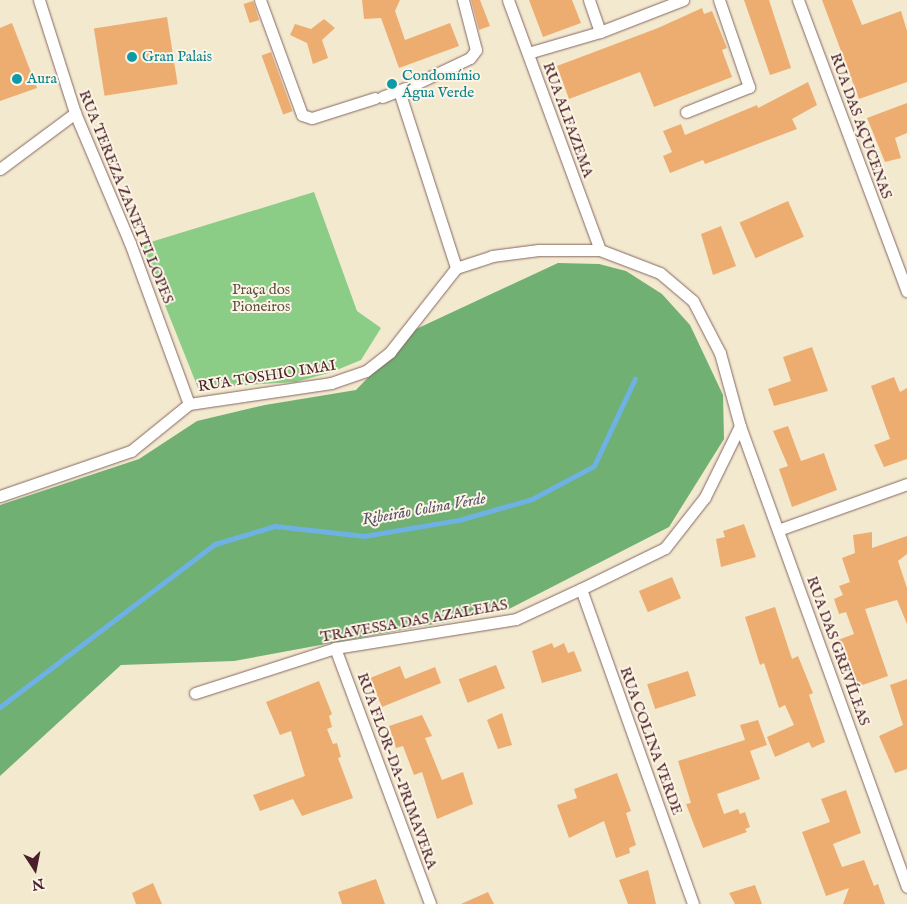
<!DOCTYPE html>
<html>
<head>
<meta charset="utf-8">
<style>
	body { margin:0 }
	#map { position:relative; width:907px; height:904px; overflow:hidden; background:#f3e9ce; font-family:"IM FELL English",serif }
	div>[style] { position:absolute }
	.green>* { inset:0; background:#8bcd86 }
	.forest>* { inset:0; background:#70b073 }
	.stream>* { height:4.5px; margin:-2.25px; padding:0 2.25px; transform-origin:2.25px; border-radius:2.25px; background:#6eb1e3 }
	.building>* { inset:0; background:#edad71; transform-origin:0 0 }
	.roads { filter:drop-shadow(0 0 1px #856664) drop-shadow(0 0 1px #856664) }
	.street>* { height:11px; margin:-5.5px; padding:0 5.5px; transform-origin:5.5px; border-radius:5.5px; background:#fff }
	.dots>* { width:14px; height:14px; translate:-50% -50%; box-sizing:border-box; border:2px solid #fcf5e5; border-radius:50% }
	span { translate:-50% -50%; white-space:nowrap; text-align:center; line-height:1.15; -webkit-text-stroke:4px #fcf5e5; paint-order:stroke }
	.culture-label { font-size:15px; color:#0d838f }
	.left { translate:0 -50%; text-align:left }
	.street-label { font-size:15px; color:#4a1f2b }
	.park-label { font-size:15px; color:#5e5346 }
	.water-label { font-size:16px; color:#57526b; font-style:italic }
	.north { position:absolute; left:10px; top:844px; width:50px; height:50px; -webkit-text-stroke:4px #fcf5e5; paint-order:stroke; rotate:169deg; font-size:14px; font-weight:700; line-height:20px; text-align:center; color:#4a1f2b }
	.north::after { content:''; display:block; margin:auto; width:18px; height:22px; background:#4a1f2b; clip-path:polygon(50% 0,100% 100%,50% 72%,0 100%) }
</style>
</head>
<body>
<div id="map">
	<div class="green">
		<i style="clip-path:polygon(314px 192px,357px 311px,381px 328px,361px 360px,332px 372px,296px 382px,198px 388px,141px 245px)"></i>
	</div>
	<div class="forest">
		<i style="clip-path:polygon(558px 263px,599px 264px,626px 271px,662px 294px,690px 325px,723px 395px,724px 439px,669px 527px,505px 611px,234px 661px,121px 665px,0 776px,0 505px,139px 459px,197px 421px,265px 405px,356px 390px,414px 330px)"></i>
	</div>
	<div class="stream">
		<i style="left:0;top:707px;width:270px;rotate:-37.2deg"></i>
		<i style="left:215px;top:544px;width:63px;rotate:-16.7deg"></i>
		<i style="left:275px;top:526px;width:90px;rotate:6.4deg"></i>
		<i style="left:364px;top:536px;width:96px;rotate:-9.6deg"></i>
		<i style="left:459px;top:520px;width:76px;rotate:-16deg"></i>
		<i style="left:532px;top:499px;width:70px;rotate:-28deg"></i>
		<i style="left:594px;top:466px;width:96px;rotate:-64.8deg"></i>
	</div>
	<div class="building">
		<i style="clip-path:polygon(362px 0,400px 0,395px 11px,405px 40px,450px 23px,459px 46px,399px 68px,381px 18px,364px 19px)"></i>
		<i style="clip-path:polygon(471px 0,480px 0,490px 26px,479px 30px)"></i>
		<i style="clip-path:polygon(529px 0,572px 0,581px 23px,543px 37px)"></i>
		<i style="clip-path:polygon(744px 0,769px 0,791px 68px,770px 75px)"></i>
		<i style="clip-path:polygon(822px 0,852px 0,862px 25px,901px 11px,907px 31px,907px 82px,859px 99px)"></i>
		<i style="left:253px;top:1px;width:20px;height:10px;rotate:72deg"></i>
		<i style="clip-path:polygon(702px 8px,704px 14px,712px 11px,727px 48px,722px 50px,732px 77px,654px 107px,640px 72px,569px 99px,557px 66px,658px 28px)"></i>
		<i style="left:167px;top:17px;width:68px;height:74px;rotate:81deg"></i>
		<i style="clip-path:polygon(324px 19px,335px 28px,322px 40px,328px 58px,313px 64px,307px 43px,290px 35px,295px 24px,311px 29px)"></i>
		<i style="clip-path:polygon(12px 23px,37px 88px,0 101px,0 28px)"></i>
		<i style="left:271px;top:52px;width:63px;height:10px;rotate:70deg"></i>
		<i style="clip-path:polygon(808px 82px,817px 105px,792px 119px,797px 129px,705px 164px,703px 160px,670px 173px,663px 156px,672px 152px,663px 131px,681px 124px,685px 135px,757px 105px,758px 108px)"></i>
		<i style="clip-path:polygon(907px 103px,907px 133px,895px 138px,901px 158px,885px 162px,867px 118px)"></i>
		<i style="left:788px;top:201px;width:39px;height:53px;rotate:66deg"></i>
		<i style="clip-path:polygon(721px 226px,736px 266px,713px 275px,701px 234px)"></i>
		<i style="clip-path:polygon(812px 347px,828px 391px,774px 406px,768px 389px,791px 381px,783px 357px)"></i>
		<i style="clip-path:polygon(894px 377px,900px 392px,907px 388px,907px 459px,884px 467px,874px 445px,890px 439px,871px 386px)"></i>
		<i style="clip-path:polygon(788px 426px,801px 461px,824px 453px,837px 490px,792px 507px,779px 469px,788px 466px,773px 431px)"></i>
		<i style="clip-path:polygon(744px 524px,756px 557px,721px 567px,716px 539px,725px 537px,723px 531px)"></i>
		<i style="clip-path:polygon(872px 532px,872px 548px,907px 536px,907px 554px,898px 561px,907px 588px,907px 624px,897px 600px,865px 609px,888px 676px,857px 687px,838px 640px,854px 634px,846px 612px,839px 614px,834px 599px,843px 595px,839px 586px,850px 582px,842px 558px,855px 553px,853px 535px)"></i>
		<i style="left:672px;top:577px;width:23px;height:36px;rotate:67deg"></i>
		<i style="clip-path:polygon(775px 607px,792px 659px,798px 656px,813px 693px,809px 695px,825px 742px,812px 748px,809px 742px,775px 757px,767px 737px,794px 725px,785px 705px,779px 708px,764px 663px,760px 665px,745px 617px)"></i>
		<i style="clip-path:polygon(552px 643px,554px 648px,564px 643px,568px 653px,574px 651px,582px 671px,542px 683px,532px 651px)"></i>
		<i style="left:496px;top:665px;width:25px;height:40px;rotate:69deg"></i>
		<i style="clip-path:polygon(400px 666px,405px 679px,435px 667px,441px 683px,382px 707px,370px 678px)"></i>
		<i style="left:688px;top:671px;width:26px;height:43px;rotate:72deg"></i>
		<i style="clip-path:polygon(907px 679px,907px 769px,895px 773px,879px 736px,903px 725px,890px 685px)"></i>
		<i style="clip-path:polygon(319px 681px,332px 714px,329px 716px,332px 727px,327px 729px,333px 744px,337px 743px,341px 757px,338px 758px,353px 798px,302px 816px,293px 799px,260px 811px,253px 795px,305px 776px,291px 731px,280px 735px,266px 702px)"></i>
		<i style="clip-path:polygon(502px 713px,512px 745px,498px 749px,487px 720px)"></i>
		<i style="clip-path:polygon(422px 715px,432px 736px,425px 738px,442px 780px,463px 772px,473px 804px,437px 819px,422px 772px,414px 775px,403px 746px,396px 748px,389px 726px)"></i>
		<i style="clip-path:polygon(758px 720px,767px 745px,750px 751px,760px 779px,717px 794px,724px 814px,738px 809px,740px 814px,745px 812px,750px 827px,745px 829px,747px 832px,703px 848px,686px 804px,691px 803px,678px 761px,745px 740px,740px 725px)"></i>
		<i style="clip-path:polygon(617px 773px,631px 811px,626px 813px,636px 845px,629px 848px,630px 853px,616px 858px,604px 821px,569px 838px,557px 805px,577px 798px,574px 789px)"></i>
		<i style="clip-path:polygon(846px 790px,861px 833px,833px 844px,842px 867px,864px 860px,874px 886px,878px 884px,885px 904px,843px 904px,849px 888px,826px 896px,802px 832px,830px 822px,821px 799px)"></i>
		<i style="clip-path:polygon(648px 870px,656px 904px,628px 904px,619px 880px)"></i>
		<i style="clip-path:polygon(376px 879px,385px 904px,342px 904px,338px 892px)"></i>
		<i style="clip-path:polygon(153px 883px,162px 904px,136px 904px,132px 893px)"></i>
		<i style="clip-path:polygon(755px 885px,762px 904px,735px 904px,729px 893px)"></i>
		<i style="clip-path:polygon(488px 892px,494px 904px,461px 904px)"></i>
	</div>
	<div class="roads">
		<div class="street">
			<i style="left:39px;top:0;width:119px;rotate:72.3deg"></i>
			<i style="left:75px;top:113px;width:141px;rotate:67.1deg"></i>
			<i style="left:130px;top:243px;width:171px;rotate:69.9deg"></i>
			<i style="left:260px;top:0;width:122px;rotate:69.9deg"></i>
			<i style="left:302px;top:115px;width:10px;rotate:17deg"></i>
			<i style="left:312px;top:118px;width:66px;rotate:-17.6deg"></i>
			<i style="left:508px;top:0;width:266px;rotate:69.8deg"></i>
			<i style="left:589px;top:0;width:34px;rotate:71deg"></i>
			<i style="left:798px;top:0;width:311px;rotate:69.5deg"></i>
			<i style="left:528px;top:53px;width:75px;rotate:-16.3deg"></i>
			<i style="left:600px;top:32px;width:89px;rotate:-21.1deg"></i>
			<i style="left:411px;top:86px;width:65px;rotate:-25.4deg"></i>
			<i style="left:470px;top:58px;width:10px;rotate:-53deg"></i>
			<i style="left:476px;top:50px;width:52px;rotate:-104.6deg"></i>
			<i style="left:399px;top:91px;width:186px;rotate:72.1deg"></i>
			<i style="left:382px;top:97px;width:26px;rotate:-21deg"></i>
			<i style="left:686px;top:112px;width:68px;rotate:-21.6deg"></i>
			<i style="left:749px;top:87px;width:92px;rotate:-109deg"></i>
			<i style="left:0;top:169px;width:94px;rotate:-36.7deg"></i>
			<i style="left:456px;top:268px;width:38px;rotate:-18deg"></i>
			<i style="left:492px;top:256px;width:47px;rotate:-7.3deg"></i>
			<i style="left:539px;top:250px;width:61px"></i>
			<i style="left:600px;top:250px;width:64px;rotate:21deg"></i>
			<i style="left:660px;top:273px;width:43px;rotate:40.3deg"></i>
			<i style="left:693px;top:301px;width:59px;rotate:62.6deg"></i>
			<i style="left:720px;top:353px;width:76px;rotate:74.7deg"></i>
			<i style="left:740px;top:426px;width:490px;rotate:70.1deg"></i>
			<i style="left:0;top:496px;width:139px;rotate:-19deg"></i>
			<i style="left:131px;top:451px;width:75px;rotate:-39deg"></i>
			<i style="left:189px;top:404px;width:144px;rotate:-8.4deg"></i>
			<i style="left:331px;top:383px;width:37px;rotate:-19deg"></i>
			<i style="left:366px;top:371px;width:31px;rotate:-38deg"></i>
			<i style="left:390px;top:352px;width:107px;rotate:-51.8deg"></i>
			<i style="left:778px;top:530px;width:137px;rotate:-19.6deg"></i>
			<i style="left:581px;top:589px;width:334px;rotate:70.4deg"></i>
			<i style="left:335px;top:648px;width:273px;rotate:69.6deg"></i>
			<i style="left:195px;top:693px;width:147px;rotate:-17.8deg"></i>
			<i style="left:335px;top:648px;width:183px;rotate:-9.1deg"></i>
			<i style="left:516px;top:619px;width:72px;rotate:-24.8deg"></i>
			<i style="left:581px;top:589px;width:93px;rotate:-26deg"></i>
			<i style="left:665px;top:548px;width:65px;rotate:-51.9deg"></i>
			<i style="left:705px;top:497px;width:79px;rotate:-63.8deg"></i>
		</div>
	</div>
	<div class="dots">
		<i style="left:132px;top:57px;background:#0f9aa8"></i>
		<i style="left:17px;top:79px;background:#0f9aa8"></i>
		<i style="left:392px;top:84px;background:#0f9aa8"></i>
	</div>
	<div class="culture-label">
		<span class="left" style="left:142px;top:57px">Gran Palais</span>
		<span class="left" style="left:402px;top:84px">Condomínio<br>Água Verde</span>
		<span class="left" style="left:27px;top:79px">Aura</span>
	</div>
	<div class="street-label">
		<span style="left:568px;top:120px;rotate:70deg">RUA ALFAZEMA</span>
		<span style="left:861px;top:126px;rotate:70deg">RUA DAS AÇUCENAS</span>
		<span style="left:126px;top:197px;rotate:68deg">RUA TEREZA ZANETTI LOPES</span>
		<span style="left:267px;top:376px;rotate:-9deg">RUA TOSHIO IMAI</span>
		<span style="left:414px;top:621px;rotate:-10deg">TRAVESSA DAS AZALEIAS</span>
		<span style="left:838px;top:651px;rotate:70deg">RUA DAS GREVÍLEAS</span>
		<span style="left:651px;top:741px;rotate:70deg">RUA COLINA VERDE</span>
		<span style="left:397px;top:771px;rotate:70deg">RUA FLOR-DA-PRIMAVERA</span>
	</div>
	<div class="park-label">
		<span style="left:261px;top:298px">Praça dos<br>Pioneiros</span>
	</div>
	<div class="water-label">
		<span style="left:424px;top:510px;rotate:-10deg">Ribeirão Colina Verde</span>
	</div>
	<div class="north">N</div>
</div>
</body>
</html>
